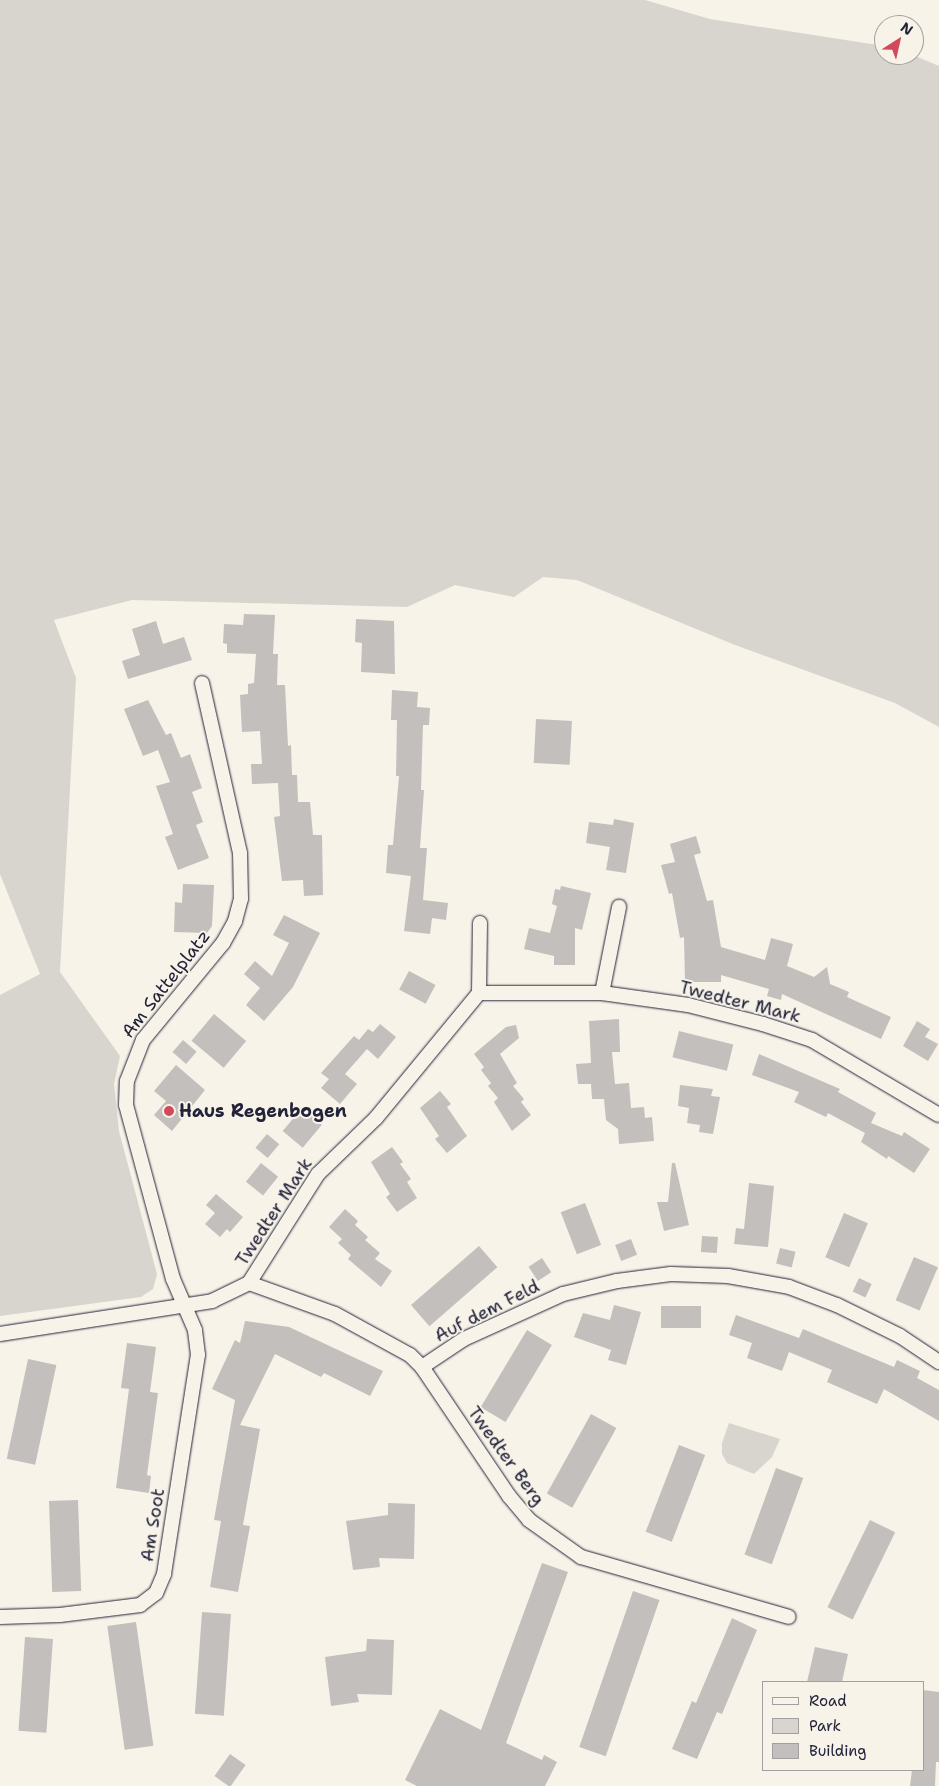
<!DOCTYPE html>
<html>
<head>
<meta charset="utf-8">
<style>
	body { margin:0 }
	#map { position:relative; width:939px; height:1786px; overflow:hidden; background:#f7f3e8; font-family:"Shantell Sans",sans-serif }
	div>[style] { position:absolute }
	.green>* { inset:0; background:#d8d5cf }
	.building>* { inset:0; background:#c2bfbd; transform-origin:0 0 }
	.roads { filter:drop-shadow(0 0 1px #22223b) drop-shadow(0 0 1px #22223b) }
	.street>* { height:14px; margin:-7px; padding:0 7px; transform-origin:7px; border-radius:7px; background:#f7f3e8 }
	.dots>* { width:14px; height:14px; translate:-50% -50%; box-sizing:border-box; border:2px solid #f7f3e8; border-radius:50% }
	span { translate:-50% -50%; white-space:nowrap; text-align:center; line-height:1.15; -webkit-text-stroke:4px #f7f3e8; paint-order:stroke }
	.street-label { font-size:18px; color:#22223b }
	.poi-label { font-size:18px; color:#22223b; font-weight:700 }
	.left { translate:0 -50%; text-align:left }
	.legend { position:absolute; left:762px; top:1681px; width:162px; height:90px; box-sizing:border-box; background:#f7f3e8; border:1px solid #a29fa3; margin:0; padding:6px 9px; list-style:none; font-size:15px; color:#22223b }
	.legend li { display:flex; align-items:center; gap:10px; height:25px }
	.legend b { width:25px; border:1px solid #a29fa3 }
	.north { position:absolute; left:874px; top:15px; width:50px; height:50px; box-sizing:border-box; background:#f7f3e8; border:1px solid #a29fa3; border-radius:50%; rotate:35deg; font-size:14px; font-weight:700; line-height:20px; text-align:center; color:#22223b }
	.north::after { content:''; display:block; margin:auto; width:18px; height:22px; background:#d1495b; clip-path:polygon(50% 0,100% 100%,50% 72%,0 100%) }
</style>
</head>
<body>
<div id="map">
	<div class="green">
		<i style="clip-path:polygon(0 0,645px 0,710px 19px,884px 46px,884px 55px,913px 55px,939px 66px,939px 727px,895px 703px,735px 645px,577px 580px,543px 577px,514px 597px,455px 585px,407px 607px,132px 600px,54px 620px,76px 678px,60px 972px,120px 1056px,114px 1084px,119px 1131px,157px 1274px,153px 1289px,141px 1297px,0 1316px,0 995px,40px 974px,0 874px)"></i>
		<i style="clip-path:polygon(729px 1423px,780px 1439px,772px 1457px,754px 1474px,727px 1463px,722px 1454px,722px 1443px)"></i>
	</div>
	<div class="building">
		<i style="clip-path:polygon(244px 614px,275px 615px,273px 654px,278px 654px,277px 685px,285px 685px,288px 746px,291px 745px,292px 775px,297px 775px,298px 802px,310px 802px,313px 835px,322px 835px,323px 895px,304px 896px,303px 880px,282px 881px,274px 817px,280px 816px,278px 783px,252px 784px,251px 764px,262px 764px,260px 731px,242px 732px,240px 695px,248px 694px,248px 684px,254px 683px,256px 654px,227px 653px,227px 644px,223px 643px,224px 624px,243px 625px)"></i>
		<i style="clip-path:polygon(356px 619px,394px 621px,395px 674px,361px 672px,362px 643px,355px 642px)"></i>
		<i style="clip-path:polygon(156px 621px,163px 644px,184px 637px,192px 660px,128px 679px,122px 661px,140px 655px,132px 629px)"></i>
		<i style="clip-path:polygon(392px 690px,418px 692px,417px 707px,430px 708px,429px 725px,423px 725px,421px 790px,424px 790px,420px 848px,427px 848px,423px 900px,448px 903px,446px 920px,432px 918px,430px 934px,404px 931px,411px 876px,386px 873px,388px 845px,393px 845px,399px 776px,396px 776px,397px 720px,391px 720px)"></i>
		<i style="clip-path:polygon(148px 700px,166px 735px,171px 733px,181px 758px,190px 754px,202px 788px,192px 792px,203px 822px,196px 825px,209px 858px,178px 870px,165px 837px,173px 834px,156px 786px,170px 782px,158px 750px,143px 756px,124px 709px)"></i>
		<i style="left:536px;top:719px;width:36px;height:44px;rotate:3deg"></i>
		<i style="clip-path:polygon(614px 819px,634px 823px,626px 873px,606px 870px,610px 847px,586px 843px,589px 822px,613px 825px)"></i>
		<i style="clip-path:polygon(696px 836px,701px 853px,694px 855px,707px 901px,713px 900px,721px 947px,765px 960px,771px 938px,793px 944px,787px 966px,814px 977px,827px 967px,830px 984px,849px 992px,847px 997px,891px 1017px,881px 1039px,782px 994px,781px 1000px,767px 996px,769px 989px,721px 975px,721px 982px,685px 982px,684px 937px,680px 938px,672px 893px,669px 894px,661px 865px,675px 862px,670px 844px)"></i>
		<i style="clip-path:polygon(183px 884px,214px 885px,212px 926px,207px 933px,174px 932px,175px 902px,182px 903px)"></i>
		<i style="clip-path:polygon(561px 886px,591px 893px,582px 930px,575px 928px,575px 965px,554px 965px,554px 956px,524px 949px,529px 928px,550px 933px,557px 906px,552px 904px,555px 889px,560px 890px)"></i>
		<i style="clip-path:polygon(284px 915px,320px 933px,293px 987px,264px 1021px,246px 1005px,260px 988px,244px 974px,255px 961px,272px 976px,289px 943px,273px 935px)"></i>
		<i style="left:409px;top:971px;width:30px;height:21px;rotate:28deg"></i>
		<i style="left:214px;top:1014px;width:42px;height:35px;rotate:40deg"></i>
		<i style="clip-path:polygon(619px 1019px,620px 1052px,612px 1052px,615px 1084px,629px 1083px,631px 1108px,644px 1107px,645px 1118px,652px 1117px,654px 1141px,619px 1144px,618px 1129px,606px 1120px,604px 1099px,592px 1099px,591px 1084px,578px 1084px,576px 1064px,591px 1063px,589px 1021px)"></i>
		<i style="clip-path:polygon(917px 1021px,930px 1029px,925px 1037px,938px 1044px,928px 1061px,903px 1046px)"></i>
		<i style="clip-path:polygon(380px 1024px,396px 1037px,378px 1059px,367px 1049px,345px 1074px,357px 1084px,340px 1104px,321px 1088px,329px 1079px,321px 1073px,354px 1036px,359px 1040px,368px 1029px,373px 1032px)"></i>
		<i style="clip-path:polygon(516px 1025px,519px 1038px,500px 1054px,517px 1083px,513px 1086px,524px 1099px,521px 1102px,531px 1115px,512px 1131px,494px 1102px,498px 1098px,488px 1086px,491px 1083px,481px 1070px,484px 1067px,474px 1054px,506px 1027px)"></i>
		<i style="left:679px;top:1031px;width:56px;height:27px;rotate:14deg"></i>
		<i style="left:183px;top:1040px;width:18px;height:16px;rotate:41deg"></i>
		<i style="clip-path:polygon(759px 1054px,840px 1089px,838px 1092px,876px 1113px,871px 1123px,902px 1136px,904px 1132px,930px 1149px,914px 1173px,888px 1156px,887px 1159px,861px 1142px,865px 1133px,828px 1113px,826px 1117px,794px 1102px,799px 1092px,752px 1075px)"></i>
		<i style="clip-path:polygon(176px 1065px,205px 1090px,172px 1131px,154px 1115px,166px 1101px,154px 1091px)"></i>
		<i style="clip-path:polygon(680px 1085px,713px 1089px,711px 1096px,720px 1097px,713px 1134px,699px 1132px,700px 1125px,687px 1123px,689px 1108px,678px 1106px)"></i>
		<i style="clip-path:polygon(440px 1091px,451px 1104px,447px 1107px,467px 1136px,447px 1153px,435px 1139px,439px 1136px,420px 1108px)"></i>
		<i style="left:302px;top:1108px;width:26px;height:30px;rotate:40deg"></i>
		<i style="left:267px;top:1134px;width:16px;height:18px;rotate:40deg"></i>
		<i style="clip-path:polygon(392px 1147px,403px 1162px,400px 1164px,411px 1179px,407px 1182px,417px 1198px,397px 1212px,386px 1197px,390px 1194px,371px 1162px)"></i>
		<i style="left:261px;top:1163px;width:22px;height:24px;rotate:39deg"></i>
		<i style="clip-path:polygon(672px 1163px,675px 1163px,689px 1225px,664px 1231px,657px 1202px,668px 1202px)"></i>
		<i style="clip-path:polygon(749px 1183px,774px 1186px,768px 1247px,734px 1244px,736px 1228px,744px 1229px)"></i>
		<i style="clip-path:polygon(216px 1194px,243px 1217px,230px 1232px,227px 1229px,220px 1237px,205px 1224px,215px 1213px,206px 1205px)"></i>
		<i style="left:585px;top:1203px;width:45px;height:26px;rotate:69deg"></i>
		<i style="clip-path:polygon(345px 1209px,358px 1221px,355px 1225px,368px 1237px,365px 1240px,380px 1253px,375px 1259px,392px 1271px,381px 1287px,348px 1259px,351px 1255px,338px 1243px,342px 1239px,329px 1227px)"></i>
		<i style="left:844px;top:1213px;width:26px;height:48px;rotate:23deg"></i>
		<i style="left:702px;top:1236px;width:16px;height:16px;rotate:4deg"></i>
		<i style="left:631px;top:1239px;width:17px;height:17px;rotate:69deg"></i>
		<i style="left:479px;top:1246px;width:28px;height:90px;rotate:49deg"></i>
		<i style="left:780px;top:1248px;width:16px;height:16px;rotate:14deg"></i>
		<i style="left:914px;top:1257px;width:26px;height:47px;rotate:23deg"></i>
		<i style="left:542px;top:1258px;width:17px;height:16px;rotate:57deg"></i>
		<i style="left:859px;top:1278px;width:14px;height:15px;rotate:25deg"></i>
		<i style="clip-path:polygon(614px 1305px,641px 1312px,626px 1365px,608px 1360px,611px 1350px,574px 1337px,583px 1313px,610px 1320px)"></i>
		<i style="left:701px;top:1306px;width:22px;height:40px;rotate:90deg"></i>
		<i style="clip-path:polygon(736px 1315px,799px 1338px,803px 1329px,894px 1367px,897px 1360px,920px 1371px,917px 1378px,939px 1390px,939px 1421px,884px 1389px,877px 1404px,827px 1382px,832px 1370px,789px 1352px,782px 1371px,747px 1358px,752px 1343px,729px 1335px)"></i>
		<i style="clip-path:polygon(245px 1321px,289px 1327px,383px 1371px,370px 1396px,324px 1373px,321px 1377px,275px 1354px,240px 1425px,260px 1429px,243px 1525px,250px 1526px,238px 1592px,210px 1587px,221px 1521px,214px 1520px,235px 1400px,212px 1389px,235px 1340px,240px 1343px)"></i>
		<i style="left:527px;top:1330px;width:29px;height:90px;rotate:31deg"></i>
		<i style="clip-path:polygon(127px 1343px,156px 1347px,150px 1392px,158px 1393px,147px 1475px,151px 1476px,149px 1493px,116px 1488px,129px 1389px,121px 1388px)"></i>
		<i style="left:28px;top:1359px;width:29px;height:102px;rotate:12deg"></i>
		<i style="left:591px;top:1414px;width:29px;height:91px;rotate:29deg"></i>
		<i style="left:679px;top:1445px;width:28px;height:93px;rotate:21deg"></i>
		<i style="left:776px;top:1468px;width:29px;height:92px;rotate:20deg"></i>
		<i style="left:78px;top:1500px;width:91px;height:29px;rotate:88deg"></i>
		<i style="clip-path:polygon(388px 1503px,415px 1504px,414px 1559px,379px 1558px,380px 1567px,353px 1570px,346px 1521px,388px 1515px)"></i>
		<i style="left:870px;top:1520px;width:28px;height:97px;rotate:26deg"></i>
		<i style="clip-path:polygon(542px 1563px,568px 1572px,506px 1743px,542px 1760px,544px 1755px,557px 1762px,545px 1786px,417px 1786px,405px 1780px,440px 1709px,481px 1730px)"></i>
		<i style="left:633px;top:1591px;width:28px;height:165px;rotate:19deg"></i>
		<i style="left:202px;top:1612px;width:29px;height:102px;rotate:4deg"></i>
		<i style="clip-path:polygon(732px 1618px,757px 1630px,722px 1714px,717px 1712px,697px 1759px,672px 1749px,692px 1701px,696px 1703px)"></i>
		<i style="left:136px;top:1622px;width:125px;height:29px;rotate:82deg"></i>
		<i style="left:25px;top:1637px;width:28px;height:94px;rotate:4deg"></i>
		<i style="clip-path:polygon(367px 1639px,394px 1640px,392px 1695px,357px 1694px,359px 1702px,331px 1706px,325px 1657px,366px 1651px)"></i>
		<i style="clip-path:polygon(815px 1647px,848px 1654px,842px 1682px,807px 1682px)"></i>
		<i style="clip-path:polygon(923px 1690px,939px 1692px,939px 1762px,936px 1762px,935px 1786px,910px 1786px,912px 1770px,923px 1770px)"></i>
		<i style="left:230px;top:1754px;width:19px;height:27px;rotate:35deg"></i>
	</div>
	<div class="roads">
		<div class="street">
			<i style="left:479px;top:993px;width:123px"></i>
			<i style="left:602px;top:993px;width:87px;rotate:7.9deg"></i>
			<i style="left:688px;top:1005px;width:77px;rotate:14.2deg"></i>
			<i style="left:763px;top:1024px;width:52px;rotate:18.1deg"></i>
			<i style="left:812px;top:1040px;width:147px;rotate:30.6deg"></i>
			<i style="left:602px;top:993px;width:88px;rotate:-78.8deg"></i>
			<i style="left:249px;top:1283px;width:91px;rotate:19.8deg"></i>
			<i style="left:335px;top:1314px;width:85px;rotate:28.7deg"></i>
			<i style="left:410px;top:1355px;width:17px;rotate:45deg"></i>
			<i style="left:422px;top:1367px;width:156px;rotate:56deg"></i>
			<i style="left:509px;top:1496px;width:31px;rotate:50deg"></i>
			<i style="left:529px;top:1520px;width:64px;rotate:35.4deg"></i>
			<i style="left:581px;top:1557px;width:216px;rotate:16.1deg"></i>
			<i style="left:0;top:1334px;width:215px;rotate:-8.8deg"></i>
			<i style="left:212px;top:1301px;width:41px;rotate:-25.9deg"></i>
			<i style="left:249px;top:1283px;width:129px;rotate:-57.7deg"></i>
			<i style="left:318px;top:1174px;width:81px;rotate:-44deg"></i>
			<i style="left:376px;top:1118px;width:162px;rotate:-50.5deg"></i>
			<i style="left:479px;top:993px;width:70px;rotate:-89.2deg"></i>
			<i style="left:422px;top:1367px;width:50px;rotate:-33.7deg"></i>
			<i style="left:464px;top:1339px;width:109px;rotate:-24.4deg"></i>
			<i style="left:563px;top:1294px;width:56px;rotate:-13.5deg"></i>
			<i style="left:617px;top:1281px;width:54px;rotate:-7.4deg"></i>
			<i style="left:671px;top:1274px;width:57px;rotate:2deg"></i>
			<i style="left:728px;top:1276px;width:62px;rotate:10.2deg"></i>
			<i style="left:789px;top:1287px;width:51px;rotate:20.6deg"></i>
			<i style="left:837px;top:1305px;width:70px;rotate:26.2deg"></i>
			<i style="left:900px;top:1336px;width:47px;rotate:33.7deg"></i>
			<i style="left:0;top:1617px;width:60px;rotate:-1.9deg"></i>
			<i style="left:60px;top:1615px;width:81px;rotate:-7.1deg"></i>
			<i style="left:140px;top:1605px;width:20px;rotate:-37deg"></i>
			<i style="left:156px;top:1593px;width:21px;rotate:-67deg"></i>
			<i style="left:164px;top:1574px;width:222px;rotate:-81.2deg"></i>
			<i style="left:198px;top:1355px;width:25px;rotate:-97deg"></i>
			<i style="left:195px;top:1330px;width:56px;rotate:-113.3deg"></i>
			<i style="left:173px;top:1279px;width:180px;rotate:-105.1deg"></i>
			<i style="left:126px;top:1105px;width:24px;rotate:-88deg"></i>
			<i style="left:127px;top:1081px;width:44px;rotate:-68.7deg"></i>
			<i style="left:143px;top:1040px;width:126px;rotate:-50.5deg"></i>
			<i style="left:223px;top:943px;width:25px;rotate:-61deg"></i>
			<i style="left:235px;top:921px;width:23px;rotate:-75deg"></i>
			<i style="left:241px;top:899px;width:46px;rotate:-91.2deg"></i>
			<i style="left:240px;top:853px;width:174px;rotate:-102.6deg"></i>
		</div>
	</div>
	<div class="dots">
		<i style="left:169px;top:1111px;background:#d1495b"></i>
	</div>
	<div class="street-label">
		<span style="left:166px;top:984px;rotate:-52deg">Am Sattelplatz</span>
		<span style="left:740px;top:1002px;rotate:14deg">Twedter Mark</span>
		<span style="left:274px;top:1212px;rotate:-57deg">Twedter Mark</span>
		<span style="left:487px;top:1311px;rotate:-27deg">Auf dem Feld</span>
		<span style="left:506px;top:1456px;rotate:54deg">Twedter Berg</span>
		<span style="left:153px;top:1525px;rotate:-81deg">Am Soot</span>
	</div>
	<div class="poi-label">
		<span class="left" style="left:179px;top:1111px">Haus Regenbogen</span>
	</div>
	<ul class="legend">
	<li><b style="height:6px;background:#f7f3e8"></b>Road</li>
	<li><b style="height:14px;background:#d8d5cf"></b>Park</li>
	<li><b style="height:14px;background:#c2bfbd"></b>Building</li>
	</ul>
	<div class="north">N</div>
</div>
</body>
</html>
